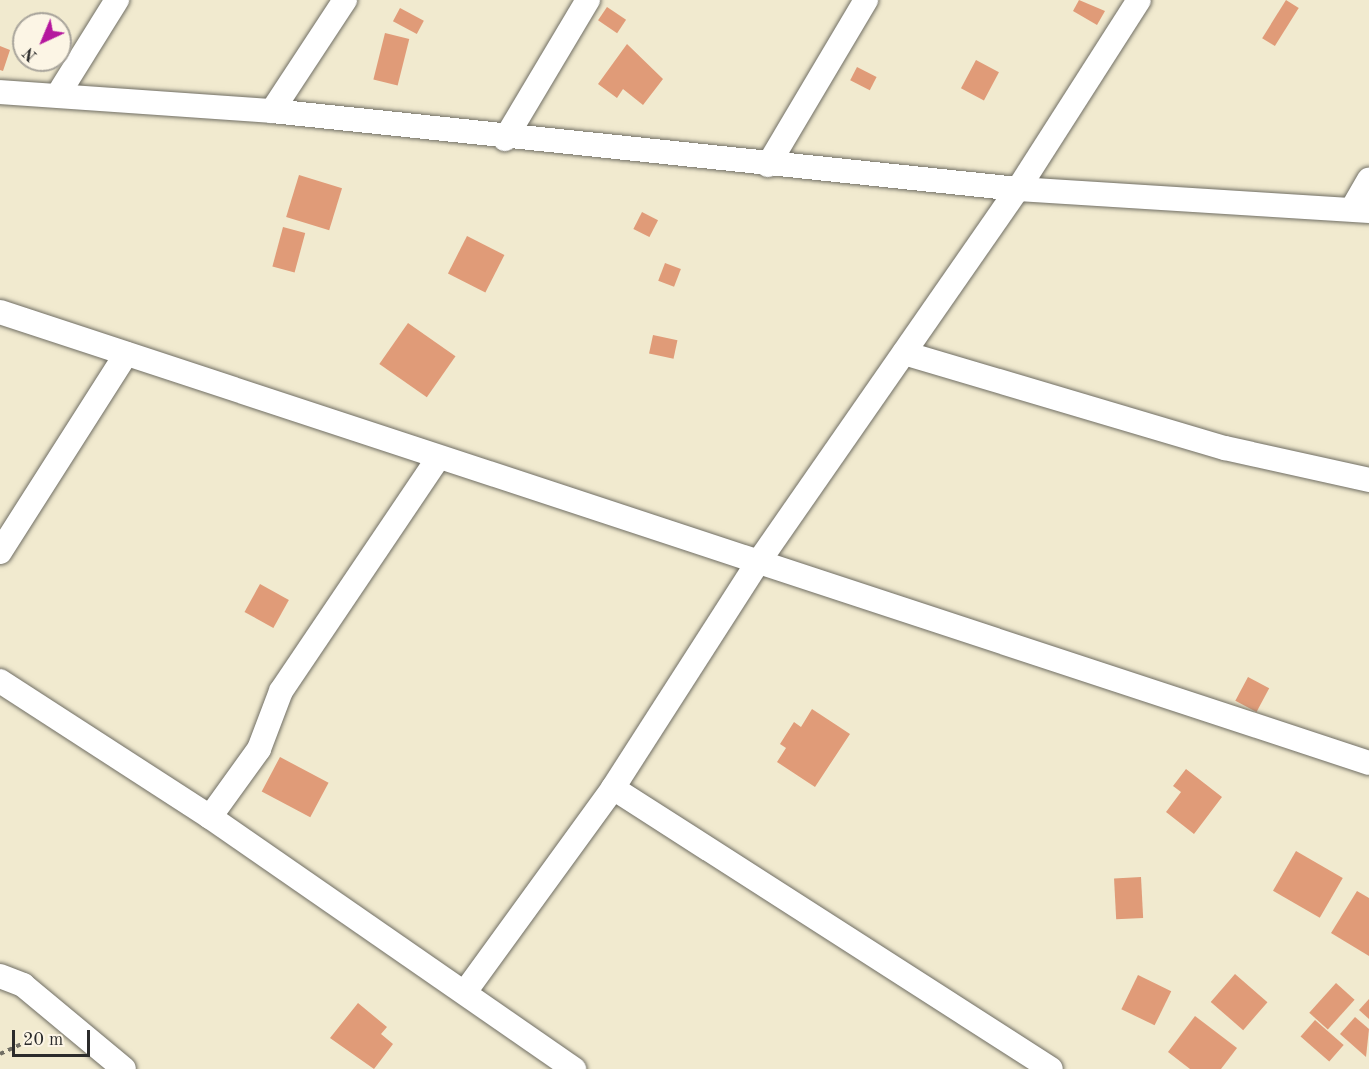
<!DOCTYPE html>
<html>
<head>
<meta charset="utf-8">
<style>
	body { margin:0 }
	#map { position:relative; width:1369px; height:1069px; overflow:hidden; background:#f1eacf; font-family:"Old Standard TT",serif }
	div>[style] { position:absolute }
	.building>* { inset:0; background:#e09b78; transform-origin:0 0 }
	.path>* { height:4px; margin-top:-2px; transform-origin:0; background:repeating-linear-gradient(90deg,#706e64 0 4.5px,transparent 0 9px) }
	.roads { filter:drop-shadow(0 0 2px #706e64) drop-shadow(0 0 2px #706e64) }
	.street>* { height:24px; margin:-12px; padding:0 12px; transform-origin:12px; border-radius:12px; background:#fff }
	span { translate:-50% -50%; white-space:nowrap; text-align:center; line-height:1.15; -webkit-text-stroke:4.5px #fcf5e5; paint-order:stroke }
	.north { position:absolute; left:12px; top:12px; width:60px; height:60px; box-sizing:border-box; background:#fcf5e5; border:2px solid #a8a49b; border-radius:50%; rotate:224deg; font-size:16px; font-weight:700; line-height:24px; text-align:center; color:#2b2b2b }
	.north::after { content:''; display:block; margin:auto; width:21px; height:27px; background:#b5179e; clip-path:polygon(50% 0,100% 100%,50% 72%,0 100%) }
	.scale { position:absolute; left:12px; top:1030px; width:78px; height:27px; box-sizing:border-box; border:3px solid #2b2b2b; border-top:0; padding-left:8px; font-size:18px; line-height:21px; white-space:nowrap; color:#2b2b2b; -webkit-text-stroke:4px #fcf5e5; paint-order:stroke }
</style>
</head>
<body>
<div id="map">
	<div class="building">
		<i style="clip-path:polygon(1079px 0,1105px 11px,1097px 25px,1073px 11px)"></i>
		<i style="left:1286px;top:0;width:15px;height:45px;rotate:32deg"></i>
		<i style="left:607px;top:7px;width:23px;height:16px;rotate:34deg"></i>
		<i style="left:400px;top:8px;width:27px;height:15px;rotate:28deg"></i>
		<i style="left:385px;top:33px;width:25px;height:48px;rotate:14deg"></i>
		<i style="clip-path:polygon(627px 44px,663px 79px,643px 105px,623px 89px,617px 98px,598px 84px)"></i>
		<i style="clip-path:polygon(0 46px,10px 50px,3px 71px,0 70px)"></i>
		<i style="left:976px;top:60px;width:26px;height:32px;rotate:28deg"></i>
		<i style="left:857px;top:67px;width:22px;height:15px;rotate:27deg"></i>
		<i style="left:299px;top:175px;width:45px;height:44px;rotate:17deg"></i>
		<i style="left:642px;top:212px;width:18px;height:19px;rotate:27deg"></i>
		<i style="left:283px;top:227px;width:23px;height:41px;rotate:15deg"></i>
		<i style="left:467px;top:236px;width:42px;height:42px;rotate:27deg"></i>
		<i style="left:665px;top:263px;width:17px;height:19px;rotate:21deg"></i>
		<i style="left:408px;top:323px;width:58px;height:50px;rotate:35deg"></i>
		<i style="left:653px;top:335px;width:25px;height:19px;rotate:12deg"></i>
		<i style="left:260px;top:584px;width:33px;height:32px;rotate:29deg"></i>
		<i style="left:1248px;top:677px;width:24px;height:27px;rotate:28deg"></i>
		<i style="clip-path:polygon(812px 709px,850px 734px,815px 787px,777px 762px,786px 748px,780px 744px,794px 722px,801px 727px)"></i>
		<i style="left:280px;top:757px;width:55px;height:39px;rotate:28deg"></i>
		<i style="clip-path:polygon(1186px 769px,1222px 797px,1194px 834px,1166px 812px,1181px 792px,1173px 786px)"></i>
		<i style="left:1296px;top:851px;width:54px;height:46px;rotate:30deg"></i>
		<i style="left:1141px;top:877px;width:41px;height:27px;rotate:87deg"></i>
		<i style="clip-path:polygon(1357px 891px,1369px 898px,1369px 956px,1331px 933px)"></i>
		<i style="left:1235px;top:974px;width:43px;height:37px;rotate:41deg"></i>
		<i style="left:1138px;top:975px;width:37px;height:38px;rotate:26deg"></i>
		<i style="left:1336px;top:983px;width:25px;height:40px;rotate:42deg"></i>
		<i style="clip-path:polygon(1369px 999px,1369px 1019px,1359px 1010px)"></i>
		<i style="clip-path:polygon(358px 1003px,387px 1027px,381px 1034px,393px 1044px,374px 1069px,330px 1038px)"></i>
		<i style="clip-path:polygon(1195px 1016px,1237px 1048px,1221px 1069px,1190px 1069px,1168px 1052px)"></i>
		<i style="clip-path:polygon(1355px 1017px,1369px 1029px,1366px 1057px,1340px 1034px)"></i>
		<i style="left:1315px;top:1020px;width:38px;height:22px;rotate:41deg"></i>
	</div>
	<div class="path">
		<i style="left:0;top:1054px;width:47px;rotate:-24.9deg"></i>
	</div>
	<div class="roads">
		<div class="street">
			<i style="left:0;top:92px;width:273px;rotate:4deg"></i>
			<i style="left:272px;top:111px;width:750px;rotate:5.97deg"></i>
			<i style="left:1018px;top:189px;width:352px;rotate:3.6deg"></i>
			<i style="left:59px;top:93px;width:110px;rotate:-58.1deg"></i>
			<i style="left:272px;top:111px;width:133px;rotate:-56.7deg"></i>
			<i style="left:505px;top:139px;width:162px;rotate:-59.2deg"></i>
			<i style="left:768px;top:165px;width:192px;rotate:-59.3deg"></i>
			<i style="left:1352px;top:209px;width:34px;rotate:-60deg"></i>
			<i style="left:0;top:312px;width:1441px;rotate:18.23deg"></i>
			<i style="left:904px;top:353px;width:335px;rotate:16.5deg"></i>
			<i style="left:1225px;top:448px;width:148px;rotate:12.5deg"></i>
			<i style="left:0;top:552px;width:235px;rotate:-57.5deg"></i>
			<i style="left:0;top:681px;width:250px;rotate:32.9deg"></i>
			<i style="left:210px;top:817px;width:443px;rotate:34.7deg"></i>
			<i style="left:613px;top:788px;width:520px;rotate:32.68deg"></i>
			<i style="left:210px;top:817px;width:84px;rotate:-54.2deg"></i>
			<i style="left:259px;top:749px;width:62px;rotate:-69.2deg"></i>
			<i style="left:281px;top:691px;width:281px;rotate:-56deg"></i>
			<i style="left:0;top:976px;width:25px;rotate:21deg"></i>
			<i style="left:23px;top:985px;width:131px;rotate:39.7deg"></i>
			<i style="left:465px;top:992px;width:252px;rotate:-54deg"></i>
			<i style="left:613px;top:788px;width:266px;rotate:-57.3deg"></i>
			<i style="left:757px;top:564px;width:457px;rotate:-55.2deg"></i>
			<i style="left:1018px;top:189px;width:224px;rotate:-57.4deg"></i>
		</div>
	</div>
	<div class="north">N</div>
	<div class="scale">20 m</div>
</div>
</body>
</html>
